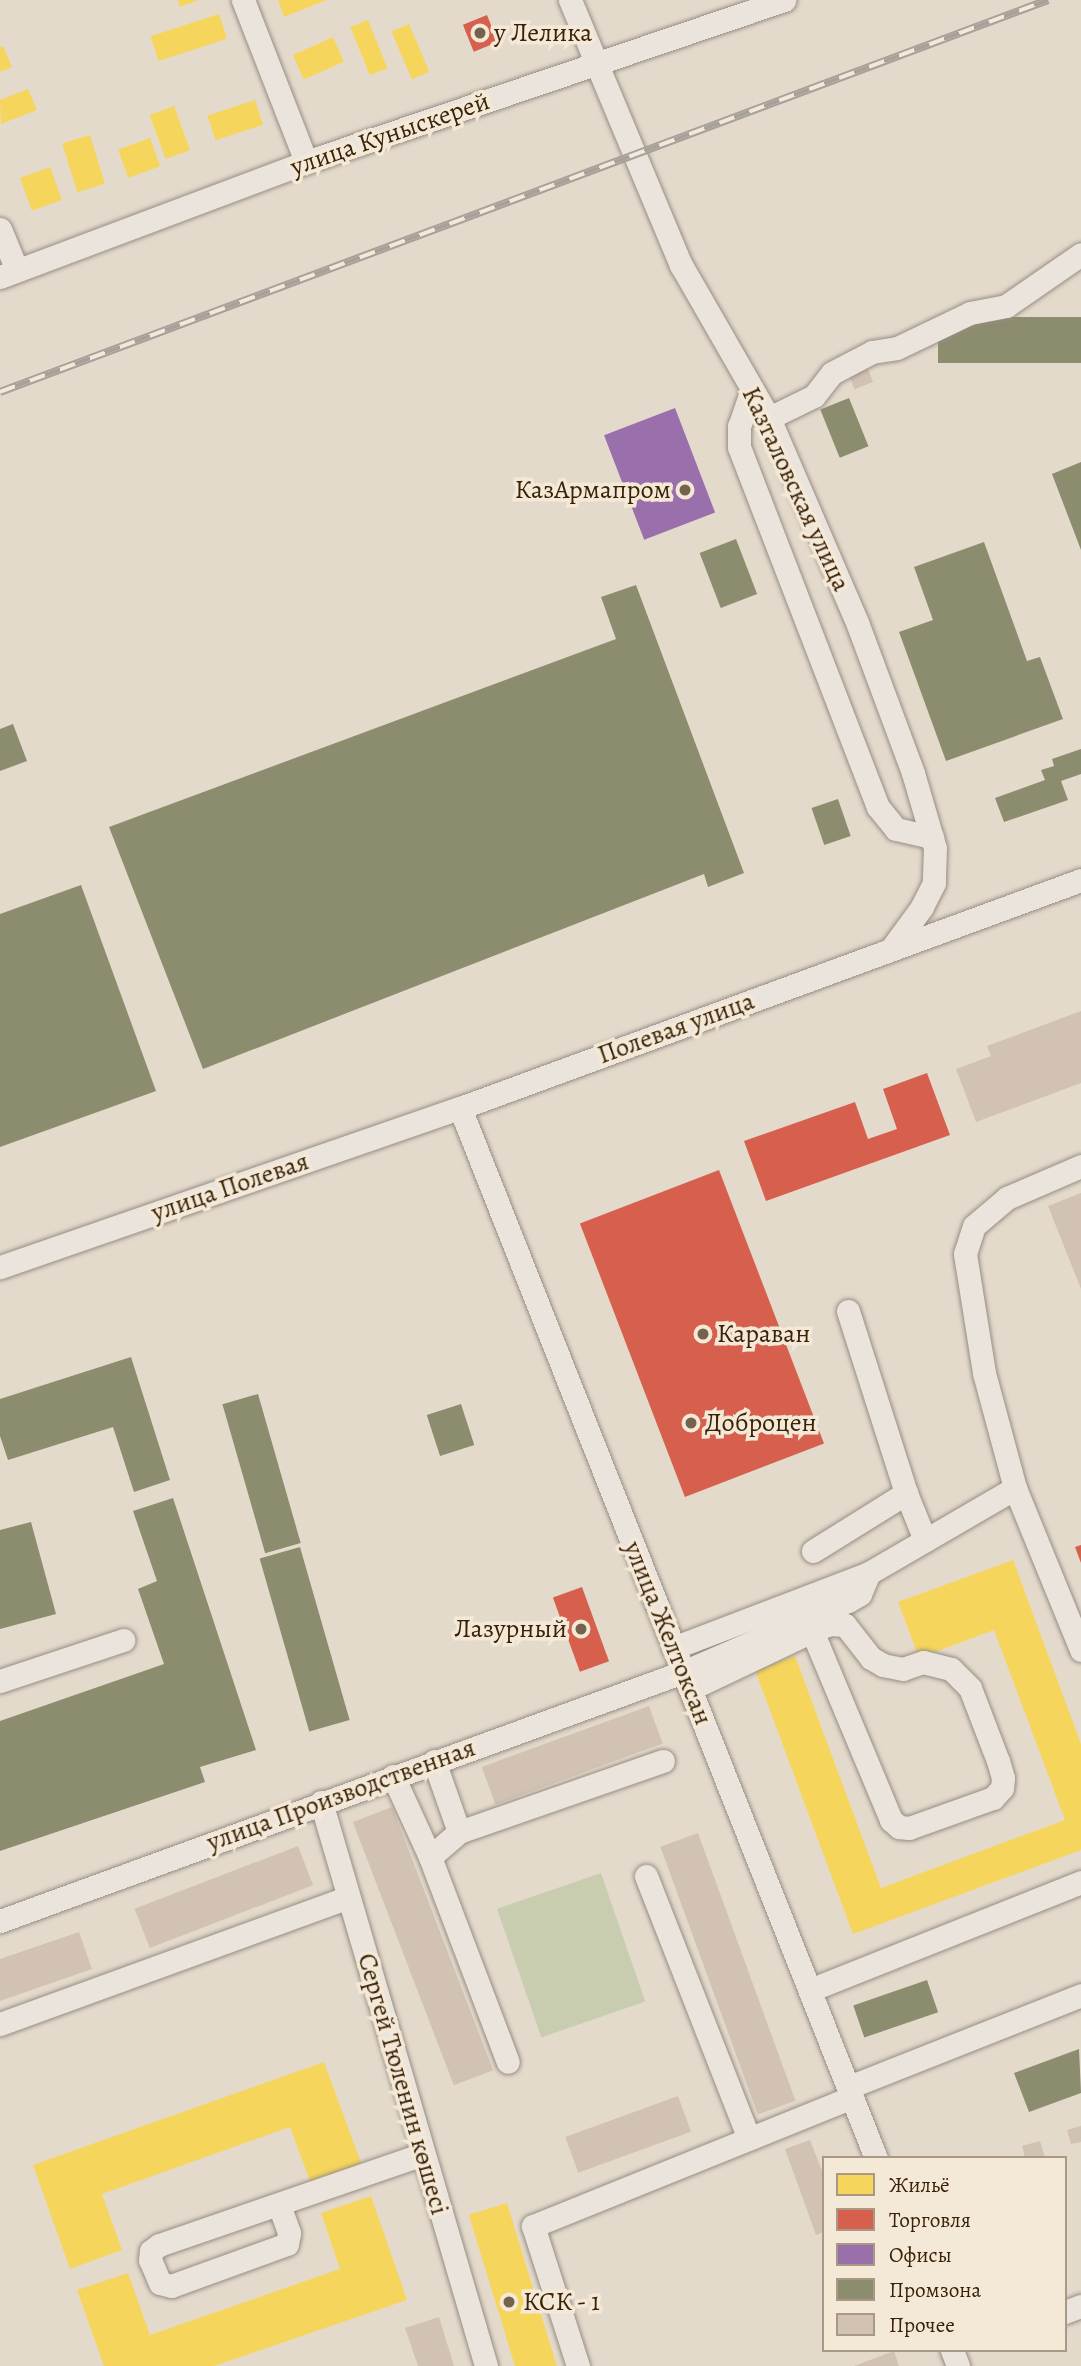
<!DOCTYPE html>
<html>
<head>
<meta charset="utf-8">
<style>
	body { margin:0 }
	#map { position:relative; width:1081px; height:2366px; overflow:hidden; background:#e4dacc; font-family:Alegreya,serif }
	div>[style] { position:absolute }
	.green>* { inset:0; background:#c8cdaf; transform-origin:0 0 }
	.homes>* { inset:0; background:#f6d55c; transform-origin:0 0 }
	.shops>* { inset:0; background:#d6604d; transform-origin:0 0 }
	.offices>* { inset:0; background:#9970ab; transform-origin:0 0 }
	.industry>* { inset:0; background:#8c8c6e; transform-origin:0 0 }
	.building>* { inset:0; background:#d1c2b4; transform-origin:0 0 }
	.roads { filter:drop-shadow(0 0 2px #968e82) drop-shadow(0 0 2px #968e82) }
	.minor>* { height:23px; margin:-11.5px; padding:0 11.5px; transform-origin:11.5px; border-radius:11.5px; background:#eae4dd }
	.rail>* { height:8px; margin-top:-4px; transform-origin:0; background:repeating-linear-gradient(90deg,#f4e8d7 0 16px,#a8a199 0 32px); box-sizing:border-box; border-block:2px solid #a8a199 }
	.dots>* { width:19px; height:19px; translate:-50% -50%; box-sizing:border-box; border:4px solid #f4e8d7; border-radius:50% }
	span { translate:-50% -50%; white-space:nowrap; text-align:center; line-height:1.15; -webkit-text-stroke:7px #f4e8d7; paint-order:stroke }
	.poi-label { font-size:26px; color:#392207 }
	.left { translate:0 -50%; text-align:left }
	.right { translate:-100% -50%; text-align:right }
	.street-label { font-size:26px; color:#392207 }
	.legend { position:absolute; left:822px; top:2156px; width:245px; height:196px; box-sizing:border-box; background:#f4e8d7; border:2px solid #a99984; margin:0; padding:9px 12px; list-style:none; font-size:21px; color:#392207 }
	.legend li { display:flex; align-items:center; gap:14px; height:35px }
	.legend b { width:35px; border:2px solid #a99984 }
</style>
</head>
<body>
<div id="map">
	<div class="green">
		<i style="left:601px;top:1873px;width:136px;height:110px;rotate:71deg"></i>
	</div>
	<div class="homes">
		<i style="clip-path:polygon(178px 0,198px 0,180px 7px)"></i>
		<i style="clip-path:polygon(278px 0,327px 0,284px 17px)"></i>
		<i style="left:219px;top:14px;width:26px;height:72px;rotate:72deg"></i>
		<i style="left:368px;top:20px;width:52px;height:19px;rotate:68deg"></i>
		<i style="left:409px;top:24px;width:52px;height:19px;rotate:67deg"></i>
		<i style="left:333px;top:37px;width:27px;height:44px;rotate:66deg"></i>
		<i style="clip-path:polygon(3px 46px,12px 67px,0 72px,0 47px)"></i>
		<i style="clip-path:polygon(28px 89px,37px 110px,1px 124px,0 100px)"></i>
		<i style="left:255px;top:100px;width:26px;height:50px;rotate:72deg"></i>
		<i style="left:174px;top:106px;width:47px;height:26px;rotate:70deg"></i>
		<i style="left:90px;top:135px;width:51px;height:29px;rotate:73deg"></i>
		<i style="left:150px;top:138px;width:30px;height:34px;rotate:70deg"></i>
		<i style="left:50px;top:167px;width:35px;height:32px;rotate:70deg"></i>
		<i style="clip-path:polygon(1013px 1560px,1081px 1744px,1081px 1850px,853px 1934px,755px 1670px,795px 1656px,881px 1888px,1065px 1820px,994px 1630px,919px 1658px,898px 1602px)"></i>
		<i style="clip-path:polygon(324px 2062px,364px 2171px,313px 2189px,290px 2127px,102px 2194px,122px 2250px,70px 2269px,33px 2165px)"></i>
		<i style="clip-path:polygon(371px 2196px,407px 2300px,214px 2366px,104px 2366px,77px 2290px,128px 2273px,150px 2335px,340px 2269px,321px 2213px)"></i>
		<i style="left:507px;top:2203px;width:171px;height:40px;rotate:73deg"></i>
	</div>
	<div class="shops">
		<i style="left:487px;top:15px;width:29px;height:26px;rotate:68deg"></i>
		<i style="clip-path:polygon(927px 1073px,950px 1135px,766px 1201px,744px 1141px,855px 1102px,868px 1139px,897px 1129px,883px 1089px)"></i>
		<i style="left:719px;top:1170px;width:293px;height:149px;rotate:69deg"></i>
		<i style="clip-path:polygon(1081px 1545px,1081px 1563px,1075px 1547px)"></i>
		<i style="left:582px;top:1587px;width:79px;height:31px;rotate:70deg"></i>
	</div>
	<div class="offices">
		<i style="left:675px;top:408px;width:112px;height:76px;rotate:69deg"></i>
	</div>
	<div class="industry">
		<i style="left:1081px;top:317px;width:46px;height:143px;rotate:90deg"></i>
		<i style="left:849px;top:398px;width:52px;height:31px;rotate:68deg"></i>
		<i style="clip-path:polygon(1081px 462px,1081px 550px,1052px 474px)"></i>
		<i style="left:736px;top:539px;width:59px;height:39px;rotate:69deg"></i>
		<i style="clip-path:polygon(984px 542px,1027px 661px,1040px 657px,1063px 719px,946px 761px,899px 632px,933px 620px,914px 567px)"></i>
		<i style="clip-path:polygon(636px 585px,744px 873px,708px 887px,704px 874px,203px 1069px,109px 827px,616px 639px,601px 597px)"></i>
		<i style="clip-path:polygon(13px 724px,27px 761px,0 771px,0 729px)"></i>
		<i style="clip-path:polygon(1081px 749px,1081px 774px,1061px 781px,1068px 800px,1004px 822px,995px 798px,1045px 780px,1041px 770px,1054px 766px,1052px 759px)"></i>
		<i style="left:838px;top:799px;width:39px;height:28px;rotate:71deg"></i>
		<i style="clip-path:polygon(81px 885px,156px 1091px,0 1147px,0 914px)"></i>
		<i style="clip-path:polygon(131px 1357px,170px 1480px,134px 1492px,113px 1427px,8px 1460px,0 1436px,0 1399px)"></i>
		<i style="left:258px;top:1394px;width:155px;height:37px;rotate:74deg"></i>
		<i style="left:461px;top:1404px;width:43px;height:36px;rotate:72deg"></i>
		<i style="clip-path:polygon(173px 1498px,256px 1750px,200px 1767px,205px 1782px,0 1851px,0 1721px,164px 1664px,138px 1589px,157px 1581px,133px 1511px)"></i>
		<i style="clip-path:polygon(31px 1522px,56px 1614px,0 1629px,0 1530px)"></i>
		<i style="left:300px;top:1547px;width:180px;height:42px;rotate:74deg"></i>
		<i style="left:927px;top:1980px;width:34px;height:78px;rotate:71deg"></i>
		<i style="clip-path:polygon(1079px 2049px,1081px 2093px,1029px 2112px,1014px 2073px)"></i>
	</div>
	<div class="building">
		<i style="left:868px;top:369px;width:14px;height:20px;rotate:69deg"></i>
		<i style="clip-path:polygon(1081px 1011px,1081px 1083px,976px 1122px,956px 1069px,991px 1056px,987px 1046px)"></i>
		<i style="clip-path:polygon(1081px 1193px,1081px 1289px,1048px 1206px)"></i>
		<i style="left:649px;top:1706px;width:40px;height:178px;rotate:70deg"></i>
		<i style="left:392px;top:1807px;width:282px;height:42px;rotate:69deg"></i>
		<i style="left:698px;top:1833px;width:285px;height:40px;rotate:70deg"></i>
		<i style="left:298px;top:1846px;width:42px;height:175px;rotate:69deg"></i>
		<i style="clip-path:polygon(79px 1932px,92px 1969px,0 2001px,0 1959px)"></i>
		<i style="left:678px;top:2096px;width:38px;height:120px;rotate:70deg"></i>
		<i style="clip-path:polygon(1081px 2126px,1081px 2142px,1071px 2144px,1067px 2130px)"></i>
		<i style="clip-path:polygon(810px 2140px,824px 2176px,824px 2232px,816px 2235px,785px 2149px)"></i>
		<i style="clip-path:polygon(1040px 2141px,1045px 2158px,1025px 2158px,1022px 2146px)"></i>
		<i style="clip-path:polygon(439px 2317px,454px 2366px,418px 2366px,405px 2328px)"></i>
		<i style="clip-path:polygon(894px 2351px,899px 2366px,854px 2366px)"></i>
	</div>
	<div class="roads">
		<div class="minor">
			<i style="left:243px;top:0;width:174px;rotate:68.7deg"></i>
			<i style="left:570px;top:0;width:287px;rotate:67.3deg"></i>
			<i style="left:681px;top:265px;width:177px;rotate:60.1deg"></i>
			<i style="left:769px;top:418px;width:225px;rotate:66.7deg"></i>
			<i style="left:858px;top:625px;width:158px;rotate:69.6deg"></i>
			<i style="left:913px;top:773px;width:78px;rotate:73.7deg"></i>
			<i style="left:935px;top:848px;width:35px;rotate:92deg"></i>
			<i style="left:934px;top:883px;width:27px;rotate:117deg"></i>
			<i style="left:922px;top:907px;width:51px;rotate:126.2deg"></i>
			<i style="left:0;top:229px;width:44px;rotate:67.5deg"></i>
			<i style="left:0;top:277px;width:327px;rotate:-20.6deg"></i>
			<i style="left:306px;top:162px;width:505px;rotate:-18.72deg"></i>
			<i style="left:752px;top:389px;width:39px;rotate:109deg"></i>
			<i style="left:739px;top:426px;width:21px;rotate:90deg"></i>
			<i style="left:739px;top:447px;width:386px;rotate:68.9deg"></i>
			<i style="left:878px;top:807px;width:28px;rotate:51deg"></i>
			<i style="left:896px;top:829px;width:37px;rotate:13deg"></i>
			<i style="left:769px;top:418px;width:50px;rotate:-26.1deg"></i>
			<i style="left:814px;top:396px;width:29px;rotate:-52deg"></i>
			<i style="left:832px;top:373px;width:45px;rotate:-27.7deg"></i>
			<i style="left:872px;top:352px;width:25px;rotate:-9deg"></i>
			<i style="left:897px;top:348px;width:81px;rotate:-25.6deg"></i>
			<i style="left:970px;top:313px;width:37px;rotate:-11deg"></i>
			<i style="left:1006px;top:306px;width:91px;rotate:-34.7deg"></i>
			<i style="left:460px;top:1108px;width:1129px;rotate:68.39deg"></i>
			<i style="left:1081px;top:1166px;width:81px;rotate:156.6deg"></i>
			<i style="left:1007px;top:1198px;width:43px;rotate:139.7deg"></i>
			<i style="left:974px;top:1226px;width:29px;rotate:108deg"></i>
			<i style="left:965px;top:1254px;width:121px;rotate:80.9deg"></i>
			<i style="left:984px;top:1373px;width:119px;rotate:74.9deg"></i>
			<i style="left:1015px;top:1488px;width:175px;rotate:67.8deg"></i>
			<i style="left:0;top:1267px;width:487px;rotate:-19.1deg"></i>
			<i style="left:460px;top:1108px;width:662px;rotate:-20.16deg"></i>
			<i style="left:848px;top:1311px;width:191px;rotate:72.3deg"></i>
			<i style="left:906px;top:1493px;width:51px;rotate:68deg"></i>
			<i style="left:813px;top:1551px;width:110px;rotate:-31.9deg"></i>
			<i style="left:673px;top:1648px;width:210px;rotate:-20.9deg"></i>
			<i style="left:869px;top:1573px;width:169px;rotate:-30.2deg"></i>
			<i style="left:0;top:1681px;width:130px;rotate:-18.4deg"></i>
			<i style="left:690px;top:1689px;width:135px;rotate:-25.4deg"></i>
			<i style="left:812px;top:1631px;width:205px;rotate:67.3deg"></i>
			<i style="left:891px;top:1820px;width:11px;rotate:41deg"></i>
			<i style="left:899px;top:1827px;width:10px;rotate:6deg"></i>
			<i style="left:909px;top:1828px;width:89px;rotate:-19.7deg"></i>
			<i style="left:993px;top:1798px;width:13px;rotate:-48deg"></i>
			<i style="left:1002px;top:1788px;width:10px;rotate:-84deg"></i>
			<i style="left:1003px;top:1778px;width:18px;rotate:-106deg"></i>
			<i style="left:998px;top:1761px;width:78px;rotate:-111deg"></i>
			<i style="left:970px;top:1688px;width:27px;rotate:-135deg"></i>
			<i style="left:951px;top:1669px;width:29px;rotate:-166deg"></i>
			<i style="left:923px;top:1662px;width:21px;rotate:161deg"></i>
			<i style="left:903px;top:1669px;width:20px;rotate:-169deg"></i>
			<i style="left:883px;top:1665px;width:14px;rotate:-150deg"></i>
			<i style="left:871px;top:1658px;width:42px;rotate:-128.2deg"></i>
			<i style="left:845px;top:1625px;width:15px;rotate:-176deg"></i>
			<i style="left:830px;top:1624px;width:19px;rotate:159deg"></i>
			<i style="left:434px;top:1761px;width:75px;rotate:70.6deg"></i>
			<i style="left:459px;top:1832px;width:216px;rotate:-19.2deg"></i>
			<i style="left:393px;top:1776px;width:89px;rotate:65.4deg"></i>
			<i style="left:321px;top:1802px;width:588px;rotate:73.69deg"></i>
			<i style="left:459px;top:1832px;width:38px;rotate:139deg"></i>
			<i style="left:430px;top:1857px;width:219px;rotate:69.2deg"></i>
			<i style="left:646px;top:1876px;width:282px;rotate:68.6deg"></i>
			<i style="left:0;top:1921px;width:727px;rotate:-20.03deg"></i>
			<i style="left:683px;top:1672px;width:180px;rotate:-23.3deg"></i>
			<i style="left:848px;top:1601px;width:14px;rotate:-30deg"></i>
			<i style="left:860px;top:1594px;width:23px;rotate:-67deg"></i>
			<i style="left:810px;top:1990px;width:292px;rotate:-21.7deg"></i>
			<i style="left:0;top:2024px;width:370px;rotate:-20deg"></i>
			<i style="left:849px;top:2087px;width:250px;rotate:-21.6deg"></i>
			<i style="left:279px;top:2205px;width:30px;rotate:70deg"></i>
			<i style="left:289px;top:2233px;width:11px;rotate:100deg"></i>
			<i style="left:287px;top:2244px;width:123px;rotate:160.1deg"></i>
			<i style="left:171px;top:2286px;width:11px;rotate:-165deg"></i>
			<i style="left:160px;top:2283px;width:25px;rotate:-113deg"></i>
			<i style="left:150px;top:2260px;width:9px;rotate:-84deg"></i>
			<i style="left:151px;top:2251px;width:10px;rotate:-37deg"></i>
			<i style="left:159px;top:2245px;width:279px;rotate:-19deg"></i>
			<i style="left:1065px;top:2312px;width:17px;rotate:-21deg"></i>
			<i style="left:952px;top:2350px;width:17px;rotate:69deg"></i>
			<i style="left:578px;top:2366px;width:147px;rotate:-107.8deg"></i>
			<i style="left:533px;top:2226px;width:344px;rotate:-22deg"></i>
		</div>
	</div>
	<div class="rail">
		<i style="left:0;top:392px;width:1119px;rotate:-20.51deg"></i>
	</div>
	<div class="dots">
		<i style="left:480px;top:33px;background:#75624c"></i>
		<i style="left:685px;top:490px;background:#75624c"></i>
		<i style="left:703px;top:1334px;background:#75624c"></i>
		<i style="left:691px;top:1423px;background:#75624c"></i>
		<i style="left:581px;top:1629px;background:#75624c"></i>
		<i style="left:509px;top:2302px;background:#75624c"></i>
	</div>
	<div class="poi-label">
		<span class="left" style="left:494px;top:33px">у Лелика</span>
		<span class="right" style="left:671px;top:490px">КазАрмапром</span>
		<span class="left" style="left:717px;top:1334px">Караван</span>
		<span class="left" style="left:705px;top:1423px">Доброцен</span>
		<span class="right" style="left:567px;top:1629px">Лазурный</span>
		<span class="left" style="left:523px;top:2302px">КСК - 1</span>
	</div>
	<div class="street-label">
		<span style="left:390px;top:134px;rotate:-19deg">улица Куныскерей</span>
		<span style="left:796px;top:489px;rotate:65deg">Казталовская улица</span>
		<span style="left:676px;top:1028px;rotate:-20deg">Полевая улица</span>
		<span style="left:230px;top:1187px;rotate:-19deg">улица Полевая</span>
		<span style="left:668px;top:1633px;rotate:68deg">улица Желтоксан</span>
		<span style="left:341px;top:1795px;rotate:-20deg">улица Производственная</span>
		<span style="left:403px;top:2084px;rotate:74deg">Сергей Тюленин көшесі</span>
	</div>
	<ul class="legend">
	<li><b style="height:19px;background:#f6d55c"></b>Жильё</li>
	<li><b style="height:19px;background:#d6604d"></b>Торговля</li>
	<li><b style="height:19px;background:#9970ab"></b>Офисы</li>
	<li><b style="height:19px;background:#8c8c6e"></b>Промзона</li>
	<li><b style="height:19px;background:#d1c2b4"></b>Прочее</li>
	</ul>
</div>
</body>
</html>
